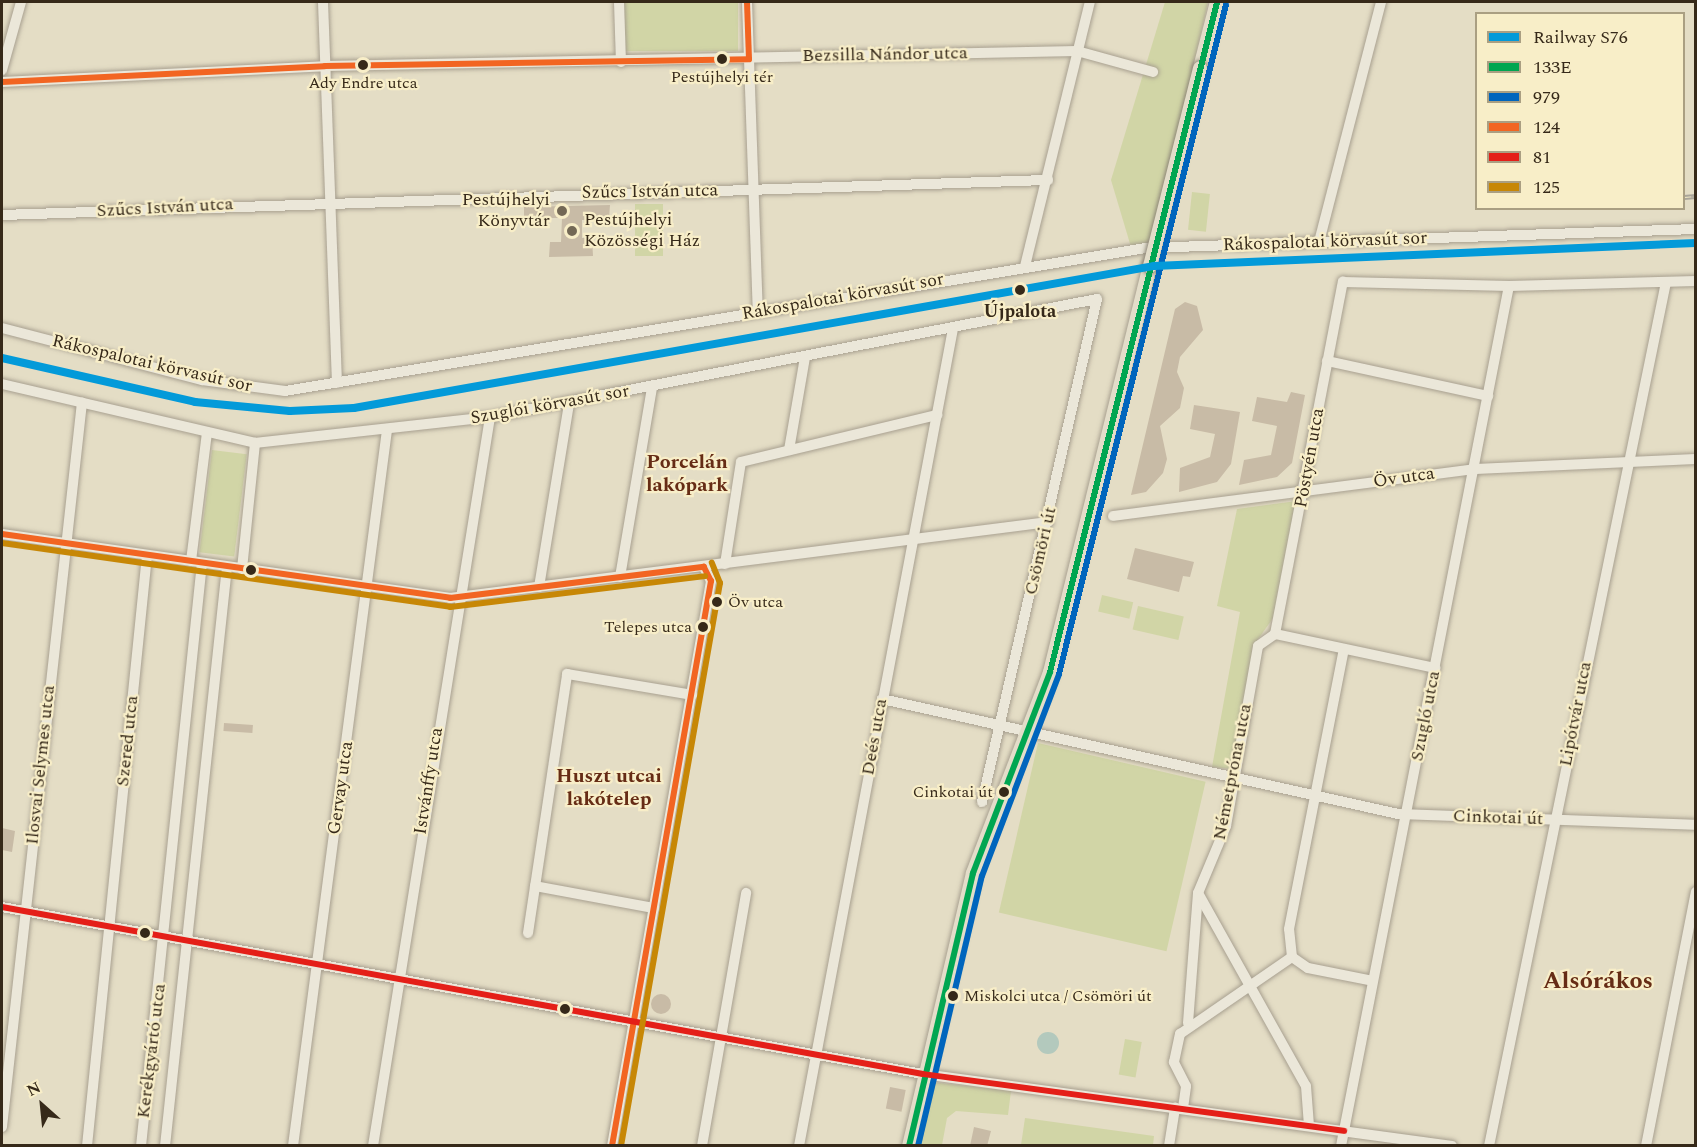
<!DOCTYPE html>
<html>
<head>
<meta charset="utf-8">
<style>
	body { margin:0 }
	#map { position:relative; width:1697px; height:1147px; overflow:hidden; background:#e4ddc5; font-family:Spectral,serif }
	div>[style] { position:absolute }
	.green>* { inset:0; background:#d1d5a6; transform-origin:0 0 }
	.water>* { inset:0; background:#b3c9bd }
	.round { border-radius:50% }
	.building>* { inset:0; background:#c8bba6; transform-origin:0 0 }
	.roads { filter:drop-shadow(0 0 2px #a8a090) drop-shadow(0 0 2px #a8a090) }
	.minor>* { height:10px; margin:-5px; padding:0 5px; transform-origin:5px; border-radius:5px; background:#ebe7d9 }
	.major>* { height:14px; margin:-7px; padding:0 7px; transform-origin:7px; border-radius:7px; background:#e3ddc9 }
	.rail>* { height:4.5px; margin-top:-2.25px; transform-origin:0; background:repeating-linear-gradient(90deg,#f8eec8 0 7px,#aaa599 0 14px); box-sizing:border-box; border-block:2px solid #aaa599 }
	.bridges { filter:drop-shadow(0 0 2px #8d8677) drop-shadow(0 0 2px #8d8677) }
	.major-bridge>* { height:14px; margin:-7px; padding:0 7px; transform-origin:7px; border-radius:7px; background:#e3ddc9 }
	.bus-1>* { height:6px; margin:-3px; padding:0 3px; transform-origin:3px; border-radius:3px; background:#00a651 }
	.bus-2>* { height:6px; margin:-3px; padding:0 3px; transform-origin:3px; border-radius:3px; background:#0065bd }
	.bus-3>* { height:6px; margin:-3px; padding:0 3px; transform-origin:3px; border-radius:3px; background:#f26522 }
	.bus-4>* { height:6px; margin:-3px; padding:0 3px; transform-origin:3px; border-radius:3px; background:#e41f18 }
	.bus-5>* { height:6px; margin:-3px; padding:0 3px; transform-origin:3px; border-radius:3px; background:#c78706 }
	.rail-1>* { height:8px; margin:-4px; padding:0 4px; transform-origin:4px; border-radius:4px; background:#039ad9 }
	.dots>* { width:16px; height:16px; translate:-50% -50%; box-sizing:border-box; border:3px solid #f8eec8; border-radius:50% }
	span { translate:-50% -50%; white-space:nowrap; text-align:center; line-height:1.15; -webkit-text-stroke:4.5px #f8eec8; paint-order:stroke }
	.bus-label { font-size:16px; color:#362919 }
	.left { translate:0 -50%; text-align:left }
	.right { translate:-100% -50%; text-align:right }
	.street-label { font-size:18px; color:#362919 }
	.poi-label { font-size:18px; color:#362919 }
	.stop-label { font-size:18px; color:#362919; font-weight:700 }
	.neighbourhood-label { font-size:20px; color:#662c15; font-weight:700 }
	.district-label { font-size:24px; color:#662c15; font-weight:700 }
	.frame { position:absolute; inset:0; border:3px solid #362919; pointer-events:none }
	.legend { position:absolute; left:1475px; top:12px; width:210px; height:198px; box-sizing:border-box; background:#f8eec8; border:2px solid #aa9f82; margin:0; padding:8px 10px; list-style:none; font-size:18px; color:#362919 }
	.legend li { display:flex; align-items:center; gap:12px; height:30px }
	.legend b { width:30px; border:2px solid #aa9f82 }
	.north { position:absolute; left:12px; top:1075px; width:60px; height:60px; -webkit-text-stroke:4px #f8eec8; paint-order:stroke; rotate:333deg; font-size:16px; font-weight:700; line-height:24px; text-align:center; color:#362919 }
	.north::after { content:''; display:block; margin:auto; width:21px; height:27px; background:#362919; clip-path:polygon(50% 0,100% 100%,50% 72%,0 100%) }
</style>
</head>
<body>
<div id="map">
	<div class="green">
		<i style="left:624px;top:2px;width:114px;height:49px"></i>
		<i style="clip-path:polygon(1165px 2px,1208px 2px,1153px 243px,1131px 247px,1111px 180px)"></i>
		<i style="left:1192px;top:192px;width:18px;height:38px;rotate:6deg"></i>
		<i style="left:635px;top:204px;width:28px;height:52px"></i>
		<i style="left:212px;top:450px;width:35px;height:103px;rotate:7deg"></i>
		<i style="clip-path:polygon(1297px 501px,1273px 618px,1254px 645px,1231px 769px,1212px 767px,1240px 612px,1217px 606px,1237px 509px)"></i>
		<i style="left:1102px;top:595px;width:32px;height:17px;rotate:13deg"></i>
		<i style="left:1138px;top:606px;width:47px;height:24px;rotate:13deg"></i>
		<i style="left:1038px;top:743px;width:172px;height:174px;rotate:13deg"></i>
		<i style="left:1125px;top:1039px;width:17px;height:36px;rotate:10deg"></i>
		<i style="clip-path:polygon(931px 1082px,1011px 1091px,1008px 1115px,956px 1111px,947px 1118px,942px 1145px,915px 1146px)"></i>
		<i style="clip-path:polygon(1025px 1118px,1154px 1136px,1153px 1145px,1021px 1145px)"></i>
	</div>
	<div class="water">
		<i class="round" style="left:1037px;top:1032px;width:22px;height:22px"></i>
	</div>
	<div class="building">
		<i style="clip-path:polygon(610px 205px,609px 219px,582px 220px,582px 238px,592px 238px,593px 256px,549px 257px,550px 242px,561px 242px,562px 218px,542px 218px,542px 224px,524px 220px,524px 207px)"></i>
		<i style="clip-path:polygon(1185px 302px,1197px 306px,1203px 330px,1180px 357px,1177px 372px,1184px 388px,1180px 408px,1160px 426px,1167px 459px,1163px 473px,1146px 492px,1131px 495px,1175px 309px)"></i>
		<i style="clip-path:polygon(1291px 392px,1305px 395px,1292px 463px,1277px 477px,1239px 485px,1244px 460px,1271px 455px,1277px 426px,1252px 421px,1257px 397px,1287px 402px)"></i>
		<i style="clip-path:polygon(1194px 405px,1240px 412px,1231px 464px,1217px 482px,1179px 492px,1180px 468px,1210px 457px,1215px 434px,1190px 429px)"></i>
		<i style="clip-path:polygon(1135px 548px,1194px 562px,1190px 577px,1183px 576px,1179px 592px,1127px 579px)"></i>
		<i style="left:224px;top:723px;width:29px;height:8px;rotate:4deg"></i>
		<i style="clip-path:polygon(2px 828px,15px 831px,12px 852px,2px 850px)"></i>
		<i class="round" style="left:651px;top:994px;width:20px;height:20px"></i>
		<i style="left:890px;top:1087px;width:16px;height:22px;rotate:11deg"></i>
		<i style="clip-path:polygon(974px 1127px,991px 1131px,987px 1146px,970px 1146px)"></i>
	</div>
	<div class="roads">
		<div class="minor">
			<i style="left:323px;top:2px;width:381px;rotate:87.9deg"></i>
			<i style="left:619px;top:2px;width:60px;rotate:88.1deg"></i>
			<i style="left:747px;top:2px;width:309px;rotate:88deg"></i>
			<i style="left:2px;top:70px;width:71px;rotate:-74.4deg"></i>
			<i style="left:2px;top:82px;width:323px;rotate:-2.8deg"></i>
			<i style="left:325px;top:66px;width:752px;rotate:-1.14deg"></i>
			<i style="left:1077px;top:51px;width:79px;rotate:15.4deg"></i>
			<i style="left:2px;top:215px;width:1047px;rotate:-1.92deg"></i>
			<i style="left:1319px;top:242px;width:248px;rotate:-75.5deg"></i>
			<i style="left:1025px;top:266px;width:272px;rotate:-76.2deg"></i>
			<i style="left:2px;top:328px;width:207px;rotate:14.6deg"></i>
			<i style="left:202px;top:380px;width:84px;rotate:7.5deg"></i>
			<i style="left:285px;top:391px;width:873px;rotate:-9.43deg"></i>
			<i style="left:1146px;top:248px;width:550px;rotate:-1.98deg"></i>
			<i style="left:1327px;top:361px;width:165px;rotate:12.3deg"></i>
			<i style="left:2px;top:384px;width:260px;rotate:13.1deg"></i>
			<i style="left:255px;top:443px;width:236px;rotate:-6.3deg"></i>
			<i style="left:490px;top:417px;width:618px;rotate:-11deg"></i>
			<i style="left:1097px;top:299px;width:516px;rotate:102.88deg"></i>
			<i style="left:789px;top:450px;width:94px;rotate:-80.2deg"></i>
			<i style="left:1113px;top:516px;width:365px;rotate:-7.4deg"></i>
			<i style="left:1475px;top:469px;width:221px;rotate:-2.6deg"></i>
			<i style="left:2px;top:534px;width:453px;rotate:8.1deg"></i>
			<i style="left:450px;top:598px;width:603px;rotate:-7.24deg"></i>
			<i style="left:191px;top:561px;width:129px;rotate:-82.9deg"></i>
			<i style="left:725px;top:564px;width:103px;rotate:-81.1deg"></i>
			<i style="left:741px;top:462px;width:202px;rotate:-13.5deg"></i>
			<i style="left:242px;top:569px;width:127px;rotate:-84.1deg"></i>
			<i style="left:620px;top:577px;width:193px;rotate:-80.4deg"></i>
			<i style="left:539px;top:587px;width:186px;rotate:-80.7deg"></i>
			<i style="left:1275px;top:634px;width:359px;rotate:-79.1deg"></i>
			<i style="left:1343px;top:282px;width:166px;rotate:1.4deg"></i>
			<i style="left:1509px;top:286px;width:187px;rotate:-1.5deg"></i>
			<i style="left:1275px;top:634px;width:164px;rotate:12deg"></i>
			<i style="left:882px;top:699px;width:529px;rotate:12.56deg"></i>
			<i style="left:1398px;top:814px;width:298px;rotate:2.1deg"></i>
			<i style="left:535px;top:886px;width:121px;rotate:10.5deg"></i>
			<i style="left:1198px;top:893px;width:221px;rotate:60.8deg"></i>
			<i style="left:1306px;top:1086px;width:40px;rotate:85.7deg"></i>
			<i style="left:2px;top:907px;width:936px;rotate:10.28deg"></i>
			<i style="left:923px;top:1074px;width:534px;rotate:7.75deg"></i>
			<i style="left:528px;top:933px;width:262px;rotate:-81.4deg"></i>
			<i style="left:567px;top:674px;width:127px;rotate:9.5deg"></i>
			<i style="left:1292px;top:957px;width:28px;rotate:-96deg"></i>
			<i style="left:1289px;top:929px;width:285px;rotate:-78.9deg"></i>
			<i style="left:1292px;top:957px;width:19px;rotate:35deg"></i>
			<i style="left:1308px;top:968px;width:66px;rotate:11.3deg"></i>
			<i style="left:1188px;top:1023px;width:130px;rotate:-85.6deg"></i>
			<i style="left:1198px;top:893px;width:73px;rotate:-67.3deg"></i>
			<i style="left:1226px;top:826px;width:183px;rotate:-79.9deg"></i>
			<i style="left:1258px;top:646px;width:21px;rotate:-35deg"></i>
			<i style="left:1183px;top:1108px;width:22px;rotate:-82deg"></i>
			<i style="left:1186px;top:1086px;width:27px;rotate:-117deg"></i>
			<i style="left:1174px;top:1062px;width:29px;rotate:-78deg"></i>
			<i style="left:1180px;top:1034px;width:136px;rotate:-34.5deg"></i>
			<i style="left:2px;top:1127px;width:729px;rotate:-83.7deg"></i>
			<i style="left:87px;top:1146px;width:594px;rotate:-84.2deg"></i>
			<i style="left:141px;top:1146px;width:586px;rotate:-84.03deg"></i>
			<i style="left:165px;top:1146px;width:582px;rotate:-83.89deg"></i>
			<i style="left:293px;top:1146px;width:722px;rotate:-82.52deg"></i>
			<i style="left:373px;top:1146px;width:738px;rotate:-80.88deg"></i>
			<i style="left:612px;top:1146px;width:574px;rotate:-80.06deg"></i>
			<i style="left:711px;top:581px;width:16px;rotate:-117deg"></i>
			<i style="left:702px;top:1146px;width:257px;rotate:-80.1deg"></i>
			<i style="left:799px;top:1146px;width:831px;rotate:-79.33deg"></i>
			<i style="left:1169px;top:1146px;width:39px;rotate:-81deg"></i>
			<i style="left:1341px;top:1146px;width:876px;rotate:-78.95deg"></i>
			<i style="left:1489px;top:1146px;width:882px;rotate:-78.42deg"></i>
			<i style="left:1646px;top:1146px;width:259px;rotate:-78.9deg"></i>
		</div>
		<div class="major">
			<i style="left:1200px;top:68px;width:68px;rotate:-75.6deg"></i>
			<i style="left:909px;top:1146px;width:280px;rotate:-76.8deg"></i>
			<i style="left:973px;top:873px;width:215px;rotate:-69deg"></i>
			<i style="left:1050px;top:672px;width:418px;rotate:-76.2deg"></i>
		</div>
	</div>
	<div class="rail">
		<i style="left:1684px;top:197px;width:12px;rotate:-5deg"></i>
	</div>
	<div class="bridges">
		<div class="major-bridge">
			<i style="left:1150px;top:266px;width:204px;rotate:-75.8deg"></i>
		</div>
	</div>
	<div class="bus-1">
		<i style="left:909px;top:1146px;width:280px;rotate:-76.8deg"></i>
		<i style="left:973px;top:873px;width:215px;rotate:-69deg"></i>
		<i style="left:1050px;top:672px;width:690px;rotate:-76deg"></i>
	</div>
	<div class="bus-2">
		<i style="left:918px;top:1146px;width:277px;rotate:-76.7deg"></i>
		<i style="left:982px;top:876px;width:216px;rotate:-69.1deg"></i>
		<i style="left:1059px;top:674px;width:690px;rotate:-76deg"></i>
	</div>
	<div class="bus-3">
		<i style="left:747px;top:2px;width:57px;rotate:88deg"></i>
		<i style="left:2px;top:82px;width:323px;rotate:-2.8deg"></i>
		<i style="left:325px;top:66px;width:424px;rotate:-0.9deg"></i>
		<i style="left:2px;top:534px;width:453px;rotate:8.1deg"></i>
		<i style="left:450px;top:598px;width:256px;rotate:-7deg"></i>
		<i style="left:612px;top:1146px;width:574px;rotate:-80.06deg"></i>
		<i style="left:711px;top:581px;width:16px;rotate:-117deg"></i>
	</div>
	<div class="bus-4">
		<i style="left:2px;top:907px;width:936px;rotate:10.28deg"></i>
		<i style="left:923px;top:1074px;width:425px;rotate:7.7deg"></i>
	</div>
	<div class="bus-5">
		<i style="left:2px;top:543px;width:453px;rotate:8.1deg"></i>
		<i style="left:450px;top:607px;width:257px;rotate:-6.9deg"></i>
		<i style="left:621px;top:1146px;width:572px;rotate:-80.03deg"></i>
		<i style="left:720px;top:583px;width:22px;rotate:-112deg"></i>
	</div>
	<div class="rail-1">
		<i style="left:2px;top:358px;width:198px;rotate:12.8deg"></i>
		<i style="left:195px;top:402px;width:95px;rotate:5.4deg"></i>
		<i style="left:290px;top:411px;width:64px;rotate:-2.7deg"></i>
		<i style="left:354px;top:408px;width:813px;rotate:-10.07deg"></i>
		<i style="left:1154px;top:266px;width:542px;rotate:-2.43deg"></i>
	</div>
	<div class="dots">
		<i style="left:722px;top:59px;background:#362919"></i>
		<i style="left:363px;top:65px;background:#362919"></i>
		<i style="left:562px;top:211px;background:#736855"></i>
		<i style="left:572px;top:231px;background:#736855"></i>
		<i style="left:1020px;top:290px;background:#362919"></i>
		<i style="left:251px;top:570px;background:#362919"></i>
		<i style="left:717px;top:602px;background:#362919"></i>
		<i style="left:703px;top:627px;background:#362919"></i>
		<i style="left:1004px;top:792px;background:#362919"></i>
		<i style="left:145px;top:933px;background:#362919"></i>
		<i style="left:953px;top:996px;background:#362919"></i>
		<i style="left:565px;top:1009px;background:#362919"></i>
	</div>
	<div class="bus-label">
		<span style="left:722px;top:77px">Pestújhelyi tér</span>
		<span style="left:363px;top:83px">Ady Endre utca</span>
		<span class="left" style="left:728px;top:602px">Öv utca</span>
		<span class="right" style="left:692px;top:627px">Telepes utca</span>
		<span class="right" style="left:993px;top:792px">Cinkotai út</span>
		<span class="left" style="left:964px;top:996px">Miskolci utca / Csömöri út</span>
	</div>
	<div class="street-label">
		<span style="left:885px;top:55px;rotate:-1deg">Bezsilla Nándor utca</span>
		<span style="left:650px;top:192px;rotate:-1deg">Szűcs István utca</span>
		<span style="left:165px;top:208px;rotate:-3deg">Szűcs István utca</span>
		<span style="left:1325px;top:242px;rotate:-2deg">Rákospalotai körvasút sor</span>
		<span style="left:843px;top:297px;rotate:-10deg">Rákospalotai körvasút sor</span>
		<span style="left:152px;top:364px;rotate:13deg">Rákospalotai körvasút sor</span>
		<span style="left:550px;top:405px;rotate:-10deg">Szuglói körvasút sor</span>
		<span style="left:1310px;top:458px;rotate:-80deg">Pöstyén utca</span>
		<span style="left:1404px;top:478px;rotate:-8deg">Öv utca</span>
		<span style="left:1041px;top:551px;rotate:-77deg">Csömöri út</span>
		<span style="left:1576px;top:714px;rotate:-79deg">Lipótvár utca</span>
		<span style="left:1426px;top:716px;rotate:-79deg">Szugló utca</span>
		<span style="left:875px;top:737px;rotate:-80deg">Deés utca</span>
		<span style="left:128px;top:741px;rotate:-84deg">Szered utca</span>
		<span style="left:41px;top:765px;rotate:-84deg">Ilosvai Selymes utca</span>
		<span style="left:1233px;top:772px;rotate:-79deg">Németpróna utca</span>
		<span style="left:429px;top:781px;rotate:-81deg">Istvánffy utca</span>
		<span style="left:341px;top:788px;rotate:-82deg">Gervay utca</span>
		<span style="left:1498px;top:818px;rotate:2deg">Cinkotai út</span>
		<span style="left:152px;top:1051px;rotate:-83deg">Kerékgyártó utca</span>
	</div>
	<div class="poi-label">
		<span class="right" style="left:550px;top:211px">Pestújhelyi<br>Könyvtár</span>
		<span class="left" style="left:584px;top:231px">Pestújhelyi<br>Közösségi Ház</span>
	</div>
	<div class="stop-label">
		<span style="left:1020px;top:312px">Újpalota</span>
	</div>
	<div class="neighbourhood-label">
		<span style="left:687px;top:474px">Porcelán<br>lakópark</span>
		<span style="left:609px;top:788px">Huszt utcai<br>lakótelep</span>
	</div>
	<div class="district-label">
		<span style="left:1598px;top:982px">Alsórákos</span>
	</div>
	<div class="frame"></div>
	<ul class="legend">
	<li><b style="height:8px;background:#039ad9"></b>Railway S76</li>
	<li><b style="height:8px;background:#00a651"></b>133E</li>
	<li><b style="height:8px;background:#0065bd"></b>979</li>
	<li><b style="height:8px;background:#f26522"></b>124</li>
	<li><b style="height:8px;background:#e41f18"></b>81</li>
	<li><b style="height:8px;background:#c78706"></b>125</li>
	</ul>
	<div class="north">N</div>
</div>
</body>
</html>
